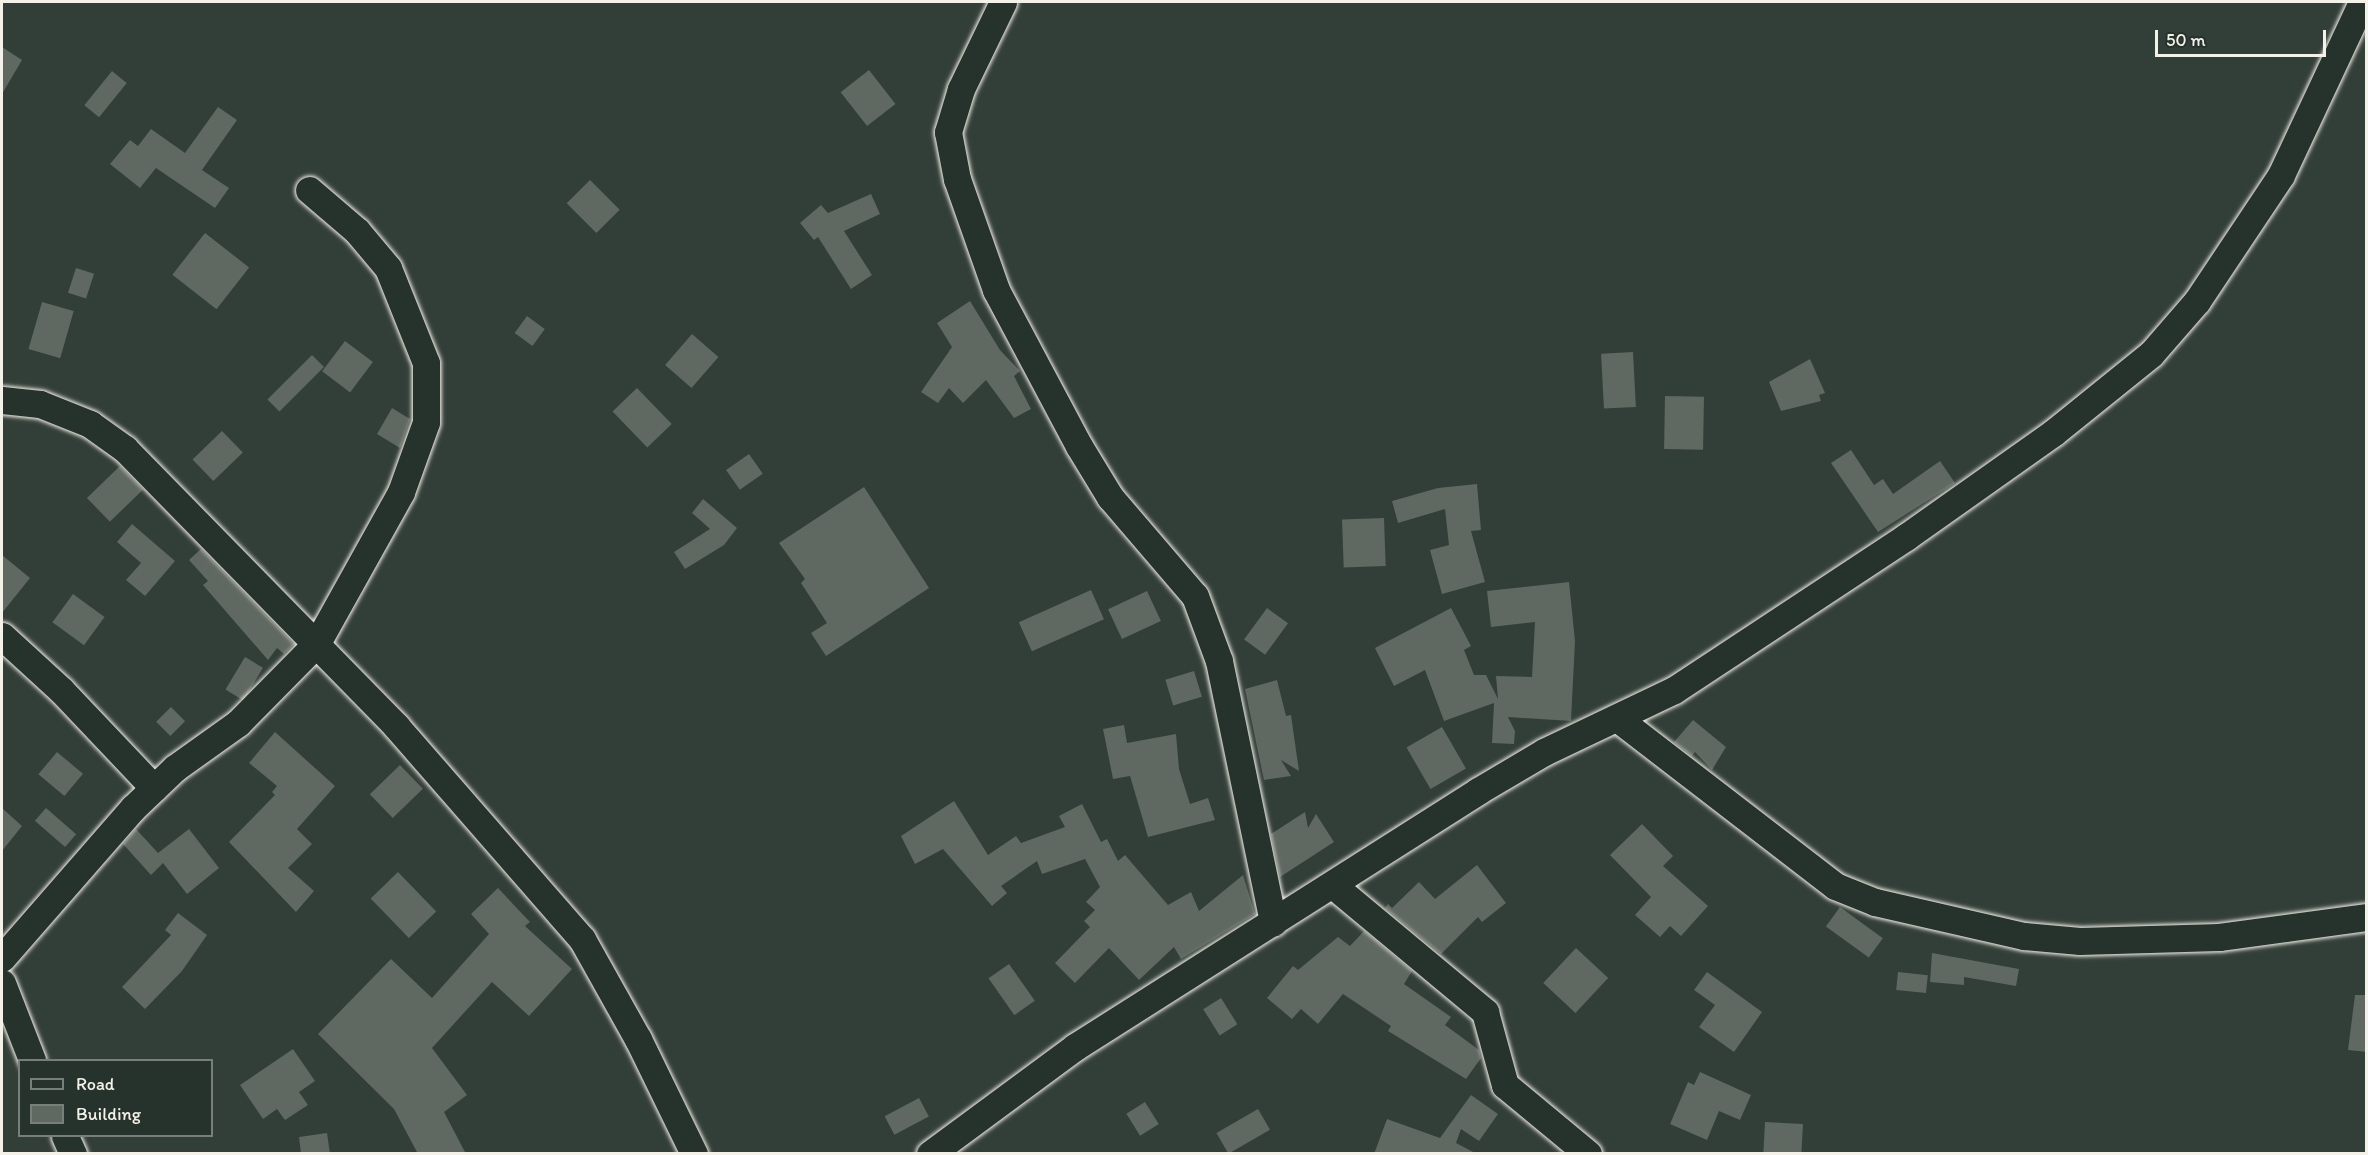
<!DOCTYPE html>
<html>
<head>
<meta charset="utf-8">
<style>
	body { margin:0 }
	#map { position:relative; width:2368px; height:1155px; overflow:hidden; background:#323e38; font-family:Itim,sans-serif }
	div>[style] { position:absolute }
	.building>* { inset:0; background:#5f6861; transform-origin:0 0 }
	.roads { filter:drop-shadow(0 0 2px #f4f1e8) drop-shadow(0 0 2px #f4f1e8) }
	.minor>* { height:27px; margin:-13.5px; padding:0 13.5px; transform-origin:13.5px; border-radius:13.5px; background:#26332d }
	span { translate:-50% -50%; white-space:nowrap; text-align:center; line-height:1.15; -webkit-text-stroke:6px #26332d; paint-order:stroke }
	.frame { position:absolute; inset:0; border:3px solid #f4f1e8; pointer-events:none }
	.legend { position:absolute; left:18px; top:1059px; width:195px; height:78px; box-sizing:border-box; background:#26332d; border:2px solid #787f78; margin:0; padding:8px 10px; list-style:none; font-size:18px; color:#f4f1e8 }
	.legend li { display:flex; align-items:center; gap:12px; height:30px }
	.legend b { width:30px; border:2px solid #787f78 }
	.scale { position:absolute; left:2155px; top:30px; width:171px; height:27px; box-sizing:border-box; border:3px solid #f4f1e8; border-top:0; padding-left:8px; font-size:18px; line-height:21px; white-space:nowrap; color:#f4f1e8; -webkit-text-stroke:4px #26332d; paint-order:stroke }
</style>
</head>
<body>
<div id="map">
	<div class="building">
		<i style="clip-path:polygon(2px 47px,22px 60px,2px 94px)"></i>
		<i style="left:869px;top:70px;width:43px;height:36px;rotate:52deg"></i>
		<i style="left:112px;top:71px;width:19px;height:44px;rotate:39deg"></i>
		<i style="clip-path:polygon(218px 107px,237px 120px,202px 170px,229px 188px,215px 208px,156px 168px,140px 188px,110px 164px,130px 140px,138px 146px,151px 129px,185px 153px)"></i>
		<i style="left:590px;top:180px;width:42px;height:33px;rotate:45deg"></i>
		<i style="clip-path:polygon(871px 194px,880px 214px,844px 231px,872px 275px,851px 289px,818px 237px,814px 240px,800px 223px,821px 205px,828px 213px)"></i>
		<i style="left:205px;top:233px;width:56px;height:53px;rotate:38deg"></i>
		<i style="left:76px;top:268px;width:19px;height:26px;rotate:18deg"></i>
		<i style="clip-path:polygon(970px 301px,1000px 350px,1020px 371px,1014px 376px,1031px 409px,1014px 418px,986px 380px,963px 403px,949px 388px,938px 403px,921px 392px,952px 347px,937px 323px)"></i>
		<i style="left:42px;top:302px;width:33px;height:49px;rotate:16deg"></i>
		<i style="left:527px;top:316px;width:22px;height:21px;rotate:36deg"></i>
		<i style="left:692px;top:334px;width:35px;height:41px;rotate:41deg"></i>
		<i style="left:345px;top:341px;width:35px;height:38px;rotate:37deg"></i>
		<i style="left:1633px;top:352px;width:55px;height:32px;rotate:87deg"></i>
		<i style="left:312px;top:355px;width:17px;height:63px;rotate:45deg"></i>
		<i style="clip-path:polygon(1810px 359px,1825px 393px,1819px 395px,1821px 401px,1781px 411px,1769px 382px)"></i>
		<i style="left:637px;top:388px;width:50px;height:34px;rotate:46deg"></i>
		<i style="left:1665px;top:396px;width:39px;height:53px;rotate:1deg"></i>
		<i style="clip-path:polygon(392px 408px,410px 419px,400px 448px,377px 434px)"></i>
		<i style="left:222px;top:431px;width:30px;height:41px;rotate:46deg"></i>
		<i style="clip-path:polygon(1851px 450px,1874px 485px,1883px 479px,1893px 494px,1940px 461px,1955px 483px,1878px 532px,1831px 463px)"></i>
		<i style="left:749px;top:454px;width:24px;height:28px;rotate:55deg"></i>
		<i style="left:120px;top:466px;width:33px;height:46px;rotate:46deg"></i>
		<i style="clip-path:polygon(1477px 484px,1481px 530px,1471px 531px,1485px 582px,1442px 594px,1430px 550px,1449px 545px,1445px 509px,1398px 523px,1392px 501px,1438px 488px)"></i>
		<i style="clip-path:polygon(864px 487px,929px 588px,826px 656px,811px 633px,827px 623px,801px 583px,805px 579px,779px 543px)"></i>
		<i style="clip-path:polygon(703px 499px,737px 528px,724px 545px,685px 569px,674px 552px,710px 529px,692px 513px)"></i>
		<i style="left:1384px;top:518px;width:48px;height:42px;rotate:88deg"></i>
		<i style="clip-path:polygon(132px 524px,175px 561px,145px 596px,126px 580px,141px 563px,117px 542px)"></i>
		<i style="clip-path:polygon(201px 549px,294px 644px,284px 654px,277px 648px,268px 660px,203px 585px,208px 581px,189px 560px)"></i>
		<i style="clip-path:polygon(2px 555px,30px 578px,2px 613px)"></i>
		<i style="clip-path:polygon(1569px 582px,1575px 641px,1571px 721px,1508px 717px,1515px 731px,1514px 744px,1492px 743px,1494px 703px,1444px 721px,1425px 670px,1394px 686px,1375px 648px,1451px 608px,1471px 646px,1464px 650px,1474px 675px,1486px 675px,1498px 699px,1496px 676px,1532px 677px,1535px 622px,1491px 627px,1487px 591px)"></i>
		<i style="left:1091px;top:590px;width:32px;height:79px;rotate:66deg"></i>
		<i style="left:1147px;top:591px;width:33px;height:43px;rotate:65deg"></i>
		<i style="left:73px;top:594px;width:39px;height:35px;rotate:36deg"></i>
		<i style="left:1267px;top:608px;width:26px;height:39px;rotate:36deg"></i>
		<i style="left:245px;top:657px;width:21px;height:38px;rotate:31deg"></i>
		<i style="left:1194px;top:671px;width:27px;height:30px;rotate:73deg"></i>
		<i style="clip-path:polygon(1277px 680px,1286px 716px,1291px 715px,1299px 771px,1281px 760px,1291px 776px,1264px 780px,1245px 689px)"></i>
		<i style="left:171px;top:707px;width:20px;height:21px;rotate:45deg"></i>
		<i style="clip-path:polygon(1693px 720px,1726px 747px,1712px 770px,1695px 752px,1692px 756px,1674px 742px)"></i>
		<i style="clip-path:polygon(1124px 725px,1127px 743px,1176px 734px,1179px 769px,1190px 804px,1208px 798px,1215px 820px,1148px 837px,1130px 776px,1113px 779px,1103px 729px)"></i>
		<i style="left:1442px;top:727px;width:48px;height:41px;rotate:60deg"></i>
		<i style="clip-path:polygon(275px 732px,335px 786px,297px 829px,312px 844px,288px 868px,314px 891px,296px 912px,229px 842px,275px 795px,272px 792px,277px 786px,249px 763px)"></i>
		<i style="left:57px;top:752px;width:34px;height:29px;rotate:40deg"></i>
		<i style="left:400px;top:765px;width:33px;height:42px;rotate:46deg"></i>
		<i style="clip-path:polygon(954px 801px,988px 855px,1016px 836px,1021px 843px,1065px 827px,1059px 816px,1082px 804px,1101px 842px,1107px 839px,1118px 861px,1125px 855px,1168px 905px,1191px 892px,1199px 911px,1243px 875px,1255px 914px,1181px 959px,1174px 947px,1139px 980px,1109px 948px,1075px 983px,1055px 963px,1090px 927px,1084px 921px,1095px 910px,1086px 902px,1100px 887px,1085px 859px,1042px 874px,1037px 861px,1001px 886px,1007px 893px,992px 906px,943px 849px,915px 864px,901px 836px)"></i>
		<i style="clip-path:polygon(2px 808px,22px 826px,2px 851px)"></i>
		<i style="left:46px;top:808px;width:40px;height:17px;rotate:41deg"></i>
		<i style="clip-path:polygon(1305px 812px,1308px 828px,1316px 814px,1334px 842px,1280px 877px,1271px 834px)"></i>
		<i style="clip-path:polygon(1642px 824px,1673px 856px,1663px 866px,1708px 906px,1681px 936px,1670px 926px,1660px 937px,1635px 915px,1651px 897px,1610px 855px)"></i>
		<i style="clip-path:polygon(136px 829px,158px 853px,189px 829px,219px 868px,187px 894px,163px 863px,151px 875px,123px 844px)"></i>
		<i style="clip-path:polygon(1477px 865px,1506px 903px,1482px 922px,1478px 917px,1441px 954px,1385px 908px,1388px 904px,1392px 908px,1419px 882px,1435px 899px)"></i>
		<i style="left:398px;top:872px;width:55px;height:38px;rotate:46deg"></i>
		<i style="clip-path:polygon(498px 888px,530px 922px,525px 926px,572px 969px,529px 1016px,492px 982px,432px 1048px,467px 1095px,444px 1112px,466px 1154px,418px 1154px,394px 1109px,318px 1034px,391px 959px,432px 998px,489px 934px,471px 914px)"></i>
		<i style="left:1840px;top:907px;width:53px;height:24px;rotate:36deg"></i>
		<i style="clip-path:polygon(178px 913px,207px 935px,182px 971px,145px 1009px,122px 987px,171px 935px,165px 930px)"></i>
		<i style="clip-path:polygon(1364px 931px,1412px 971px,1404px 984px,1451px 1017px,1445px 1025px,1479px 1050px,1481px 1058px,1466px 1079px,1388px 1031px,1391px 1026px,1343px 994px,1318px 1024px,1301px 1009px,1292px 1019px,1267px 998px,1293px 966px,1298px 970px,1338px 937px,1350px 946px)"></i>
		<i style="left:1576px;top:948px;width:44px;height:48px;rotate:43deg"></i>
		<i style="clip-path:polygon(1932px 953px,2019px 969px,2016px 986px,1964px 977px,1964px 985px,1930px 982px)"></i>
		<i style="left:1009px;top:964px;width:45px;height:25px;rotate:55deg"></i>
		<i style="clip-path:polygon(1707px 972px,1762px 1012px,1734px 1052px,1699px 1027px,1715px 1005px,1694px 990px)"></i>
		<i style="left:1898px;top:972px;width:30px;height:18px;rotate:6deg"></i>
		<i style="clip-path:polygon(2355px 995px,2367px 995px,2367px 1052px,2348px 1050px)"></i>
		<i style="left:1221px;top:998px;width:31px;height:21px;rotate:58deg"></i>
		<i style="clip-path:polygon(293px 1049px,315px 1081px,299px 1092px,308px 1105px,285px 1120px,277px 1109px,263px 1119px,240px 1085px)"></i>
		<i style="clip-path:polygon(1700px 1072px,1751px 1095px,1740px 1120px,1719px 1111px,1707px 1140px,1670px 1124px,1688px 1082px,1694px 1085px)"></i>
		<i style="clip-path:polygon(1471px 1095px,1498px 1114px,1479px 1141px,1461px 1129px,1456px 1143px,1477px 1154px,1374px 1154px,1387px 1119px,1440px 1138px)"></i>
		<i style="left:919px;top:1098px;width:21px;height:39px;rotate:62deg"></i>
		<i style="left:1145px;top:1102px;width:26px;height:22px;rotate:58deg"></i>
		<i style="left:1258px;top:1109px;width:24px;height:48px;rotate:60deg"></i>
		<i style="left:1765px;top:1122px;width:38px;height:32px;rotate:3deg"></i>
		<i style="clip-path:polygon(327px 1133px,330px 1154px,301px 1154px,299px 1137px)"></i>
	</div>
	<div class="roads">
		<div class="minor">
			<i style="left:1003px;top:2px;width:97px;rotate:115.8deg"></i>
			<i style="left:961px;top:89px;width:45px;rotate:106.8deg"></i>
			<i style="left:948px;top:132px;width:48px;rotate:79.2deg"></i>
			<i style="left:957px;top:179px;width:118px;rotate:70.6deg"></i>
			<i style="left:996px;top:290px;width:177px;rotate:62deg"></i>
			<i style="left:1079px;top:446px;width:60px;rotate:58.7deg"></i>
			<i style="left:1110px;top:497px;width:130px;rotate:49.4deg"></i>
			<i style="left:1195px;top:596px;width:69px;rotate:69.7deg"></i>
			<i style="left:1219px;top:661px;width:267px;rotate:78.3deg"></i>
			<i style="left:2px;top:400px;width:38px;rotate:6deg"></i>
			<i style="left:40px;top:404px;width:54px;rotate:21.8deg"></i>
			<i style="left:90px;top:424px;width:43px;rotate:35.5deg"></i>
			<i style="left:125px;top:449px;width:388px;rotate:45.6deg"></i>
			<i style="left:396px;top:726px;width:283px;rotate:48.9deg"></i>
			<i style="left:582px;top:939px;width:115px;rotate:60.8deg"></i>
			<i style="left:638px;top:1039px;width:128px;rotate:64deg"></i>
			<i style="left:2px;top:636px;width:80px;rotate:42.5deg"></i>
			<i style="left:61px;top:690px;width:135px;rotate:46.5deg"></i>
			<i style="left:1617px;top:718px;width:275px;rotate:37.6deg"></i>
			<i style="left:1835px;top:886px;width:43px;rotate:21.8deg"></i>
			<i style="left:1875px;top:902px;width:153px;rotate:12.9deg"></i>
			<i style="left:2024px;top:936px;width:56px;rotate:5.1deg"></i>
			<i style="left:2080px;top:941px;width:139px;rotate:-1.6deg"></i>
			<i style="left:2219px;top:937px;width:148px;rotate:-7.7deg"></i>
			<i style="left:1334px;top:886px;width:197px;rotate:39.8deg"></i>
			<i style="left:1485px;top:1012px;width:76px;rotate:74.7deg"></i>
			<i style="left:1505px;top:1085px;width:108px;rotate:39.7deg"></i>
			<i style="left:2px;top:958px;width:199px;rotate:-48.9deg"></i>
			<i style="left:133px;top:808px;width:58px;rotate:-43.6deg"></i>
			<i style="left:175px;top:768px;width:77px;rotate:-35.5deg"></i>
			<i style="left:238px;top:723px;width:112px;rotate:-45.4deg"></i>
			<i style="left:317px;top:643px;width:173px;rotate:-60.9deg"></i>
			<i style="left:401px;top:492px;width:74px;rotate:-70.3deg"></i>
			<i style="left:426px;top:422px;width:59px;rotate:-90deg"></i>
			<i style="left:426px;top:363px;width:102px;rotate:-111.8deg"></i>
			<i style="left:388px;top:268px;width:48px;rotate:-130deg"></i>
			<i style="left:357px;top:231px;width:63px;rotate:-139.5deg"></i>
			<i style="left:2px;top:983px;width:83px;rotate:68.7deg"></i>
			<i style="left:65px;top:1136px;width:20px;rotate:66deg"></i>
			<i style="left:930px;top:1154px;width:180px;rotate:-36.4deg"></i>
			<i style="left:1075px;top:1047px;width:477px;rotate:-32.4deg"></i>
			<i style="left:1478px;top:791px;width:77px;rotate:-30.6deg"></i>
			<i style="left:1544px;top:752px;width:144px;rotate:-25.5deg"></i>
			<i style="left:1674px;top:690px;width:278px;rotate:-33.4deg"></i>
			<i style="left:1906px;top:537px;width:180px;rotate:-35.3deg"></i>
			<i style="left:2053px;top:433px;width:126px;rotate:-38.9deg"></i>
			<i style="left:2151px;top:354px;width:70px;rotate:-49deg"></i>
			<i style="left:2197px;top:301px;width:151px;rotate:-56.3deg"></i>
			<i style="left:2281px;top:175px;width:191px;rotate:-64.9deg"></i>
		</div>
	</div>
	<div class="frame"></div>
	<ul class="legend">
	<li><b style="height:8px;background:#26332d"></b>Road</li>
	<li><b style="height:16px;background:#5f6861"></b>Building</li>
	</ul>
	<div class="scale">50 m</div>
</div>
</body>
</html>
